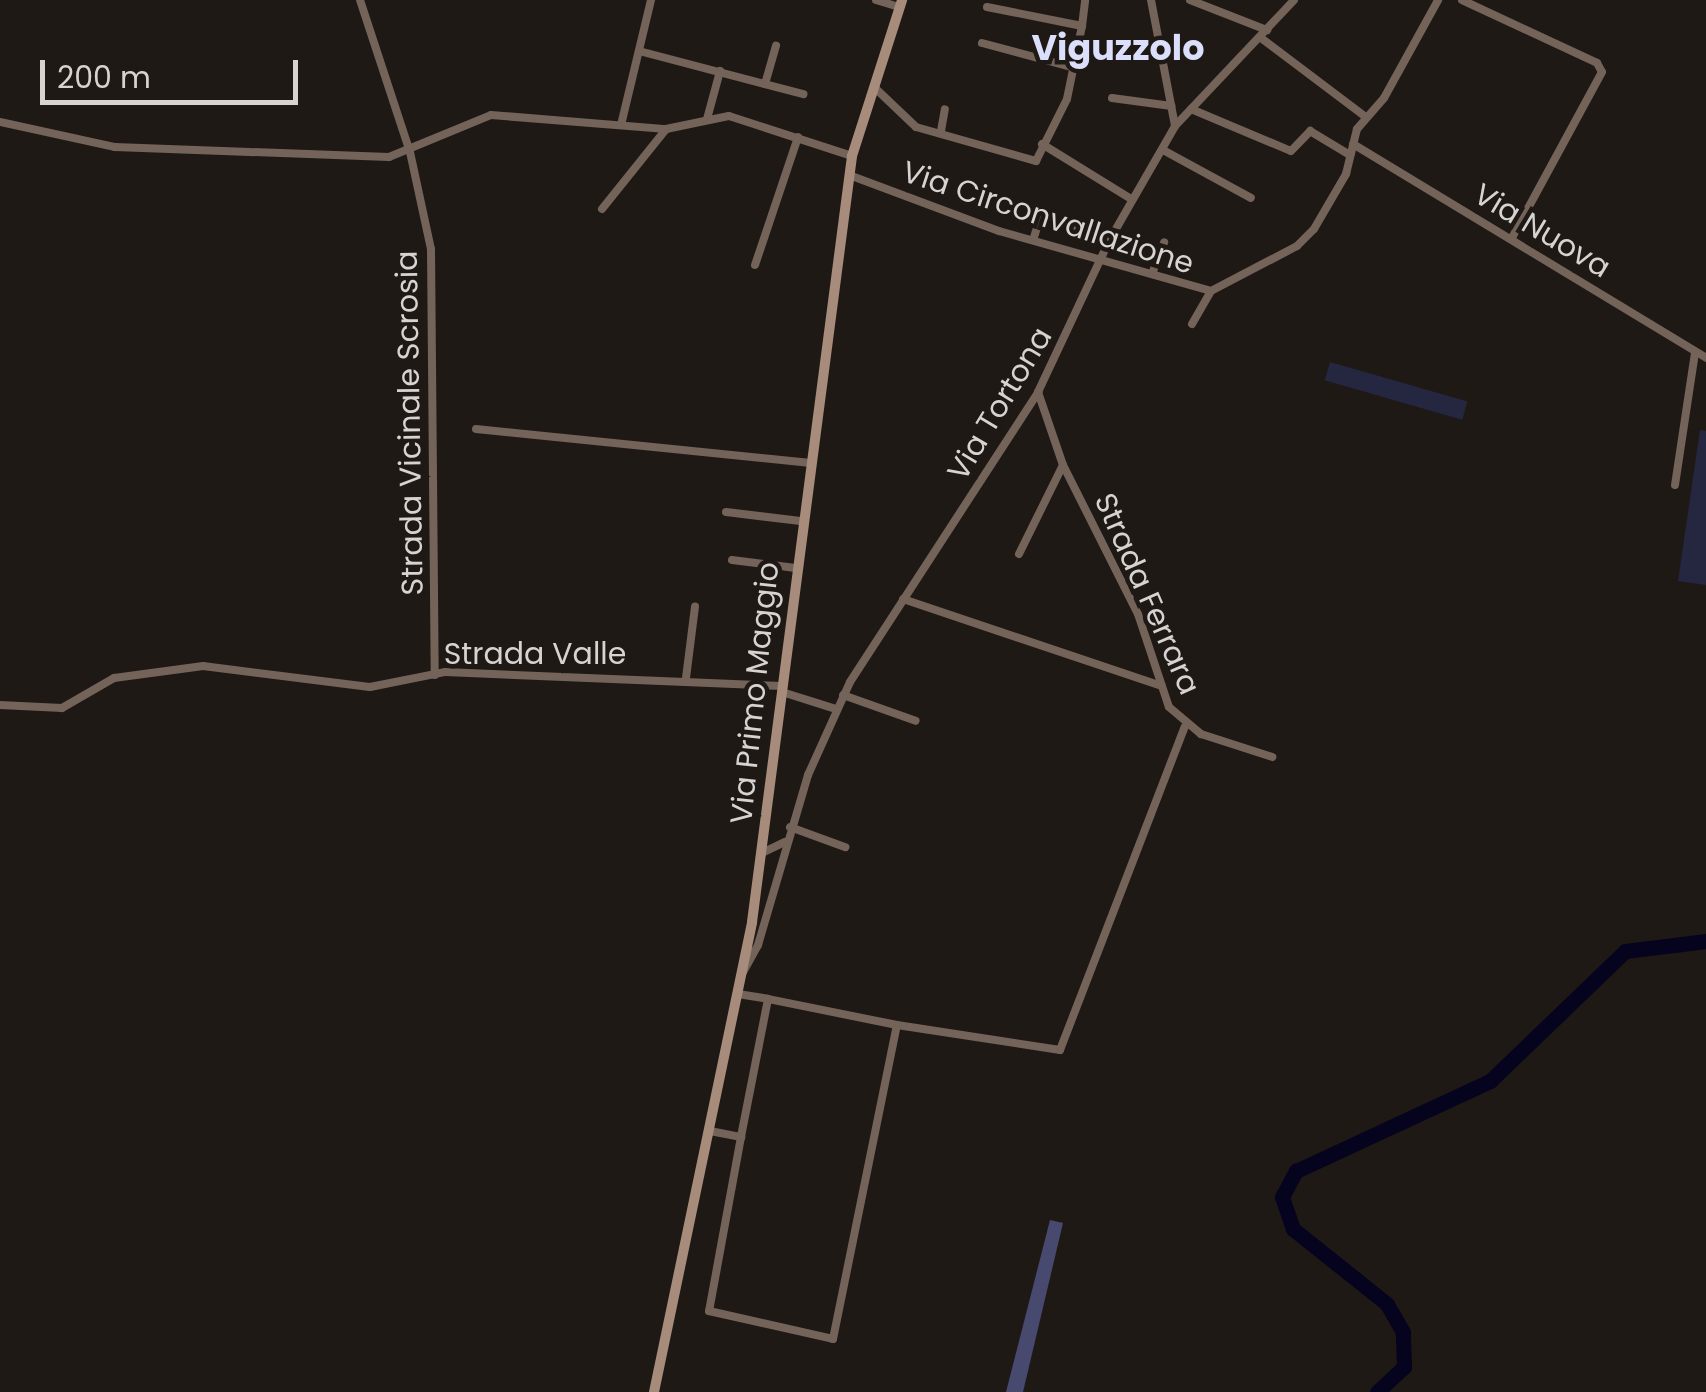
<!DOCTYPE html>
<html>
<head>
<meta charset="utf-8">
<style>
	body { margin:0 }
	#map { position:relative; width:1706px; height:1392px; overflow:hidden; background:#1f1916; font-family:Poppins,sans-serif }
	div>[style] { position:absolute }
	.green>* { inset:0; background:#252640; transform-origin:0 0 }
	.forest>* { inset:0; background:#48496e }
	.river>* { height:15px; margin:-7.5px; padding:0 7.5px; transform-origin:7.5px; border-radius:7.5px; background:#06031f }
	.street>* { height:8px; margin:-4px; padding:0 4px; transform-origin:4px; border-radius:4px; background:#746358 }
	.secondary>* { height:10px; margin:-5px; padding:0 5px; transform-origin:5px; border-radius:5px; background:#a88c7b }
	span { translate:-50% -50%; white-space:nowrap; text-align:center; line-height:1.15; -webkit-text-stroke:9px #1f1916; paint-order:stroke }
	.street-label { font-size:30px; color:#d7d3d0 }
	.quarter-label { font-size:35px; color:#dcdffc; font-weight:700 }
	.scale { position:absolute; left:40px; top:60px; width:258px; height:45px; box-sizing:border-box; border:5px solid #d7d3d0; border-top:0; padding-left:12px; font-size:30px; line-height:35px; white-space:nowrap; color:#d7d3d0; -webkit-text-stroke:8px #1f1916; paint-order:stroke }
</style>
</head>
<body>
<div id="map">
	<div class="green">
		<i style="left:1330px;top:362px;width:143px;height:19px;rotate:16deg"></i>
		<i style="clip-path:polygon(1700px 430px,1706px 431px,1706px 585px,1678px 581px)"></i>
	</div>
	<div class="forest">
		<i style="clip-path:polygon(1050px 1220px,1063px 1223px,1023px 1392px,1006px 1392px)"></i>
	</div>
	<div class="river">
		<i style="left:1377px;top:1392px;width:37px;rotate:-43deg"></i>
		<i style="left:1404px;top:1367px;width:35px;rotate:-92deg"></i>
		<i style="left:1403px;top:1332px;width:32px;rotate:-120deg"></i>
		<i style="left:1387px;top:1304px;width:120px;rotate:-141.4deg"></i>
		<i style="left:1293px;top:1229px;width:34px;rotate:-109deg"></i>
		<i style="left:1282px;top:1197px;width:30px;rotate:-62deg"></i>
		<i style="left:1296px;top:1171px;width:214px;rotate:-24.9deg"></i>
		<i style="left:1490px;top:1081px;width:187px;rotate:-43.9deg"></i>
		<i style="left:1625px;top:951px;width:82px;rotate:-7deg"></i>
	</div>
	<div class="street">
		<i style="left:360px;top:0;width:160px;rotate:71.8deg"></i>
		<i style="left:410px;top:152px;width:99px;rotate:77.8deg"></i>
		<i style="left:431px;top:249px;width:426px;rotate:89.5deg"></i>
		<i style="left:876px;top:0;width:24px;rotate:17deg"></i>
		<i style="left:1151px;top:0;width:128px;rotate:79.2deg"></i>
		<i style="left:1190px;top:0;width:83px;rotate:21.3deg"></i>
		<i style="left:1462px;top:0;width:149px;rotate:25deg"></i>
		<i style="left:1597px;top:63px;width:10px;rotate:61deg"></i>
		<i style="left:1602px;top:72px;width:189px;rotate:118.5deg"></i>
		<i style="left:987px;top:7px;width:97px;rotate:11.3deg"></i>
		<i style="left:1082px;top:26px;width:26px;rotate:-83deg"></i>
		<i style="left:1261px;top:38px;width:131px;rotate:37deg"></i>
		<i style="left:982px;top:43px;width:96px;rotate:15deg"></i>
		<i style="left:639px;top:51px;width:170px;rotate:14.7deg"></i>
		<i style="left:765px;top:84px;width:40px;rotate:-74deg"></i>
		<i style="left:874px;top:87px;width:58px;rotate:43.6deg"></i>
		<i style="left:916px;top:127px;width:125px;rotate:15.8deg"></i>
		<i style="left:1036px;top:161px;width:69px;rotate:-63.4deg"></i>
		<i style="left:1067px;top:99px;width:75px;rotate:-78.4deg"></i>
		<i style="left:1112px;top:98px;width:60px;rotate:7.7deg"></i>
		<i style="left:1191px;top:109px;width:108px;rotate:22.8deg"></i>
		<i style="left:1291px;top:151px;width:28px;rotate:-46deg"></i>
		<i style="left:1310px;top:131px;width:47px;rotate:31deg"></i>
		<i style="left:707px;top:119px;width:50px;rotate:-74.8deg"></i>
		<i style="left:0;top:122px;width:118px;rotate:12.3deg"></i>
		<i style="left:115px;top:147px;width:274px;rotate:2.1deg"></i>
		<i style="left:389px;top:157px;width:110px;rotate:-22.4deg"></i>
		<i style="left:491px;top:115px;width:176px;rotate:4.6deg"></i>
		<i style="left:666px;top:129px;width:64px;rotate:-11.7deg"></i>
		<i style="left:729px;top:116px;width:129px;rotate:18deg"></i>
		<i style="left:621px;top:125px;width:129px;rotate:-76.5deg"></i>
		<i style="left:941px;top:131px;width:22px;rotate:-80deg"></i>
		<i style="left:1042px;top:144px;width:105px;rotate:31.7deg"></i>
		<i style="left:1353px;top:144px;width:413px;rotate:31.2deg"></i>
		<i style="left:1163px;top:150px;width:100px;rotate:28.6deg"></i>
		<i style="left:849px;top:175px;width:160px;rotate:20.5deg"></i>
		<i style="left:999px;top:231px;width:220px;rotate:15.8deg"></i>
		<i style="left:1211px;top:291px;width:97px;rotate:-27.6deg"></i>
		<i style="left:1297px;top:246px;width:24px;rotate:-45deg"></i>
		<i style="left:1314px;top:229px;width:64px;rotate:-59.8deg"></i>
		<i style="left:1346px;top:174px;width:46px;rotate:-76.3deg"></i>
		<i style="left:1357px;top:129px;width:41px;rotate:-48.9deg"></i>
		<i style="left:1384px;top:98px;width:112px;rotate:-61.1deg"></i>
		<i style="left:602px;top:209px;width:102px;rotate:-51.3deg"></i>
		<i style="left:1034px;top:237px;width:19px;rotate:-72deg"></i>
		<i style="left:1040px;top:219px;width:72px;rotate:17.7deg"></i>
		<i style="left:755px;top:265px;width:135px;rotate:-71.4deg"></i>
		<i style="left:1152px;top:274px;width:34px;rotate:-69deg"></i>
		<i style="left:1192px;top:324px;width:38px;rotate:-60deg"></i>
		<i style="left:1038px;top:392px;width:77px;rotate:71.1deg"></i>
		<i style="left:1063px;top:465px;width:167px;rotate:63.3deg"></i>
		<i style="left:1138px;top:614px;width:98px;rotate:71.6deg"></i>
		<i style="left:1169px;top:707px;width:42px;rotate:40.2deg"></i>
		<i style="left:1201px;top:734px;width:75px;rotate:17.9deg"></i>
		<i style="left:476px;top:429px;width:334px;rotate:5.8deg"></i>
		<i style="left:1675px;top:485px;width:134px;rotate:-81.4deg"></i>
		<i style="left:726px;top:512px;width:75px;rotate:6.9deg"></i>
		<i style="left:1019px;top:554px;width:99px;rotate:-63.7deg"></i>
		<i style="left:732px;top:560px;width:64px;rotate:7.2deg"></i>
		<i style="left:903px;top:599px;width:273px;rotate:18.6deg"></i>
		<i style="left:686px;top:678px;width:72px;rotate:-82.8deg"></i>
		<i style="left:782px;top:692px;width:57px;rotate:17.5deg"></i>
		<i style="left:843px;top:695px;width:77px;rotate:19.6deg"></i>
		<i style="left:0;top:705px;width:62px;rotate:2.8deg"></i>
		<i style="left:62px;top:708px;width:60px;rotate:-30deg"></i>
		<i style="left:114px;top:678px;width:90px;rotate:-7.7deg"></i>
		<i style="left:203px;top:666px;width:168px;rotate:7.2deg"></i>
		<i style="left:370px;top:687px;width:76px;rotate:-11.3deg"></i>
		<i style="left:445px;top:672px;width:337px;rotate:2.4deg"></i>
		<i style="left:790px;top:827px;width:59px;rotate:20deg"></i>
		<i style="left:762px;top:853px;width:25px;rotate:-26deg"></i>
		<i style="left:742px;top:974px;width:33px;rotate:-61deg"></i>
		<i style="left:758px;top:945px;width:177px;rotate:-73.6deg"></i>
		<i style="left:808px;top:775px;width:102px;rotate:-65.7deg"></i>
		<i style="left:850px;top:682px;width:346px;rotate:-57deg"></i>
		<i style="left:1038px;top:392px;width:167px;rotate:-64.8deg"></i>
		<i style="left:1109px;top:241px;width:133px;rotate:-60.1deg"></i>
		<i style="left:1175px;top:126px;width:173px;rotate:-46.6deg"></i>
		<i style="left:738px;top:994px;width:30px;rotate:9deg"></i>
		<i style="left:897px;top:1025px;width:165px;rotate:8.7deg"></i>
		<i style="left:1060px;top:1050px;width:347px;rotate:-68.9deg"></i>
		<i style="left:710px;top:1131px;width:32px;rotate:11deg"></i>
		<i style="left:741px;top:1137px;width:177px;rotate:100.4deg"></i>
		<i style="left:709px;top:1311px;width:127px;rotate:12.7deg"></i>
		<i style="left:833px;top:1339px;width:320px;rotate:-78.5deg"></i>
		<i style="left:897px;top:1025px;width:132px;rotate:-168.6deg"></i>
		<i style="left:768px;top:999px;width:141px;rotate:101.1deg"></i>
	</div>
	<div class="secondary">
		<i style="left:654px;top:1392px;width:480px;rotate:-78.2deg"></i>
		<i style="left:752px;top:922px;width:772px;rotate:-82.56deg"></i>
		<i style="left:852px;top:156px;width:164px;rotate:-72.2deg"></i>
	</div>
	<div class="street-label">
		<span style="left:1048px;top:218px;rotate:18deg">Via Circonvallazione</span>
		<span style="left:1542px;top:231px;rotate:31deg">Via Nuova</span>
		<span style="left:1000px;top:404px;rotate:-59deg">Via Tortona</span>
		<span style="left:410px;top:423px;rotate:-91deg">Strada Vicinale Scrosia</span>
		<span style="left:1147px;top:594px;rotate:66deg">Strada Ferrara</span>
		<span style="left:535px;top:654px">Strada Valle</span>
		<span style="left:755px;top:693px;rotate:-84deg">Via Primo Maggio</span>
	</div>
	<div class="quarter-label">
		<span style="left:1118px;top:48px">Viguzzolo</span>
	</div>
	<div class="scale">200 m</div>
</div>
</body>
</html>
